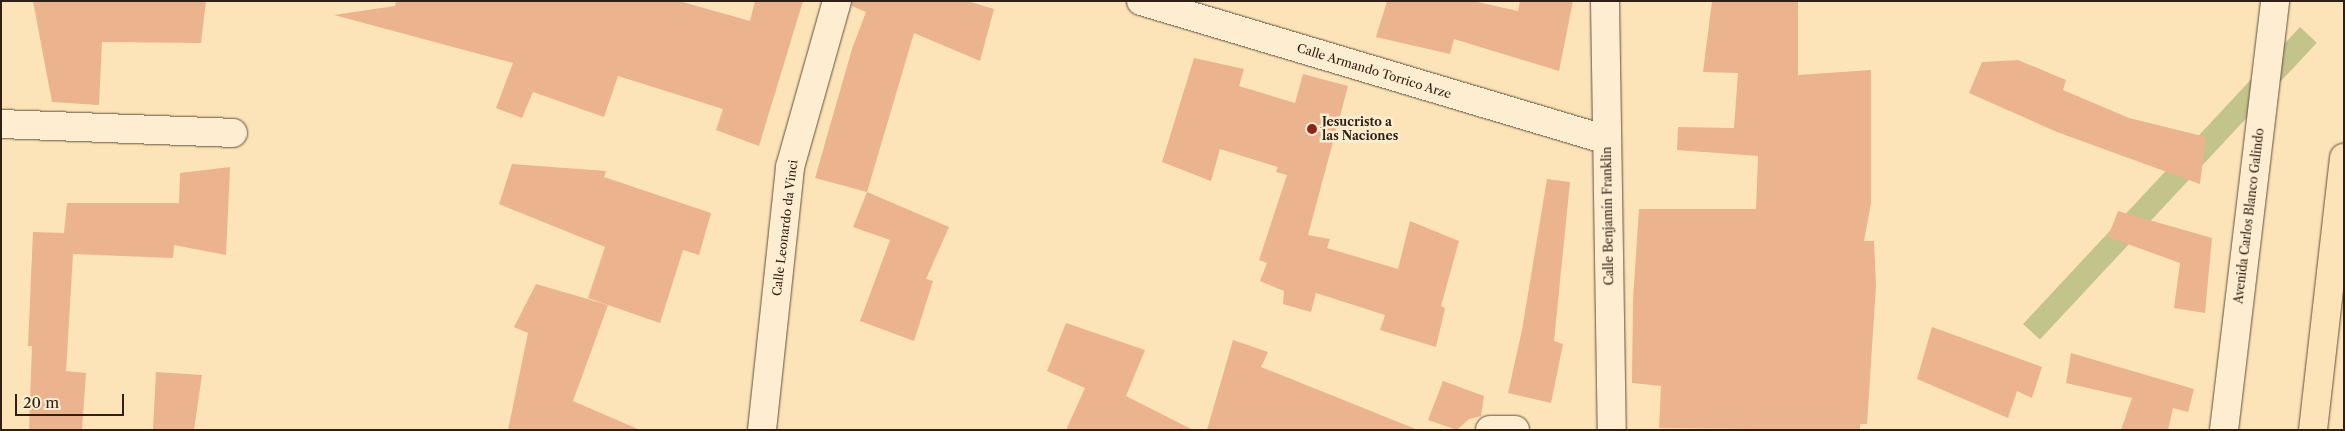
<!DOCTYPE html>
<html>
<head>
<meta charset="utf-8">
<style>
	body { margin:0 }
	#map { position:relative; width:2345px; height:431px; overflow:hidden; background:#fde4b8; font-family:"Libre Caslon Text",serif }
	div>[style] { position:absolute }
	.green>* { inset:0; background:#c3c38c; transform-origin:0 0 }
	.building>* { inset:0; background:#ebb38e }
	.roads { filter:drop-shadow(0 0 1px #62513c) drop-shadow(0 0 1px #62513c) }
	.minor>* { height:28px; margin:-14px; padding:0 14px; transform-origin:14px; border-radius:14px; background:#feedd1 }
	.tertiary>* { height:28px; margin:-14px; padding:0 14px; transform-origin:14px; border-radius:14px; background:#feedd1 }
	.trunk>* { height:28px; margin:-14px; padding:0 14px; transform-origin:14px; border-radius:14px; background:#fde4b8 }
	.dots>* { width:14px; height:14px; translate:-50% -50%; box-sizing:border-box; border:2px solid #feedd1; border-radius:50% }
	span { translate:-50% -50%; white-space:nowrap; text-align:center; line-height:1.15; -webkit-text-stroke:5px #feedd1; paint-order:stroke }
	.street-label { font-size:12px; color:#2f2013 }
	.poi-label { font-size:12px; color:#2f2013; font-weight:700 }
	.left { translate:0 -50%; text-align:left }
	.frame { position:absolute; inset:0; border:2px solid #2f2013; pointer-events:none }
	.scale { position:absolute; left:15px; top:394px; width:109px; height:22px; box-sizing:border-box; border:2px solid #2f2013; border-top:0; padding-left:6px; font-size:15px; line-height:18px; white-space:nowrap; color:#2f2013; -webkit-text-stroke:4px #feedd1; paint-order:stroke }
</style>
</head>
<body>
<div id="map">
	<div class="green">
		<i style="left:2300px;top:27px;width:23px;height:406px;rotate:43deg"></i>
	</div>
	<div class="building">
		<i style="clip-path:polygon(33px 1px,206px 1px,201px 43px,102px 42px,99px 105px,52px 102px)"></i>
		<i style="clip-path:polygon(396px 1px,679px 1px,750px 21px,755px 1px,803px 1px,759px 146px,716px 130px,723px 109px,618px 76px,604px 117px,533px 92px,522px 118px,496px 108px,513px 63px,334px 15px,395px 6px)"></i>
		<i style="clip-path:polygon(852px 1px,967px 1px,994px 9px,980px 61px,914px 33px,867px 192px,815px 178px,852px 49px,866px 12px,852px 6px)"></i>
		<i style="clip-path:polygon(1387px 1px,1473px 1px,1518px 11px,1520px 1px,1573px 1px,1559px 71px,1454px 39px,1450px 54px,1376px 37px)"></i>
		<i style="clip-path:polygon(1712px 1px,1798px 1px,1798px 75px,1871px 70px,1871px 203px,1864px 241px,1874px 241px,1876px 286px,1867px 424px,1860px 424px,1860px 430px,1659px 428px,1661px 386px,1632px 383px,1633px 300px,1639px 209px,1756px 209px,1758px 156px,1677px 150px,1678px 127px,1734px 128px,1738px 73px,1703px 72px)"></i>
		<i style="clip-path:polygon(1194px 58px,1244px 69px,1239px 86px,1295px 103px,1303px 74px,1348px 86px,1308px 235px,1330px 239px,1327px 248px,1398px 269px,1410px 221px,1459px 241px,1441px 306px,1445px 308px,1436px 347px,1380px 330px,1385px 315px,1316px 293px,1311px 312px,1283px 304px,1284px 291px,1260px 281px,1267px 263px,1259px 260px,1287px 175px,1276px 172px,1278px 167px,1220px 149px,1211px 181px,1162px 162px)"></i>
		<i style="clip-path:polygon(2018px 60px,2066px 80px,2063px 90px,2129px 118px,2206px 137px,2200px 184px,2057px 132px,1969px 93px,1982px 62px)"></i>
		<i style="clip-path:polygon(512px 164px,606px 171px,604px 177px,711px 213px,699px 255px,683px 250px,660px 323px,588px 298px,605px 247px,499px 204px)"></i>
		<i style="clip-path:polygon(230px 167px,226px 255px,174px 245px,173px 258px,73px 254px,66px 371px,86px 373px,82px 430px,29px 430px,32px 346px,28px 346px,33px 232px,64px 233px,67px 203px,179px 203px,180px 173px)"></i>
		<i style="clip-path:polygon(1547px 179px,1570px 182px,1554px 341px,1563px 344px,1551px 403px,1508px 393px,1522px 330px)"></i>
		<i style="clip-path:polygon(867px 192px,949px 227px,926px 279px,933px 281px,914px 341px,860px 321px,890px 240px,853px 227px)"></i>
		<i style="clip-path:polygon(2118px 211px,2212px 238px,2205px 313px,2174px 308px,2180px 263px,2108px 237px)"></i>
		<i style="clip-path:polygon(536px 284px,608px 305px,573px 401px,640px 430px,508px 430px,528px 333px,514px 327px)"></i>
		<i style="clip-path:polygon(1066px 323px,1145px 350px,1126px 396px,1193px 430px,1066px 430px,1085px 388px,1047px 371px)"></i>
		<i style="clip-path:polygon(1932px 327px,2042px 367px,2032px 398px,2017px 391px,2008px 418px,1917px 379px)"></i>
		<i style="clip-path:polygon(1233px 340px,1268px 352px,1261px 367px,1418px 430px,1207px 430px)"></i>
		<i style="clip-path:polygon(2071px 353px,2194px 389px,2188px 412px,2173px 408px,2168px 430px,2121px 430px,2132px 398px,2066px 383px)"></i>
		<i style="clip-path:polygon(156px 372px,202px 375px,194px 430px,153px 430px)"></i>
		<i style="clip-path:polygon(1443px 381px,1484px 396px,1481px 416px,1469px 419px,1457px 430px,1428px 420px)"></i>
	</div>
	<div class="roads">
		<div class="minor">
			<i style="left:1141px;top:1px;width:485px;rotate:16.6deg"></i>
			<i style="left:1605px;top:1px;width:429px;rotate:89.1deg"></i>
			<i style="left:1px;top:124px;width:232px;rotate:2.2deg"></i>
			<i style="left:762px;top:430px;width:264px;rotate:-83.9deg"></i>
			<i style="left:790px;top:167px;width:173px;rotate:-74.2deg"></i>
			<i style="left:1490px;top:430px;width:25px"></i>
		</div>
		<div class="tertiary">
			<i style="left:2224px;top:430px;width:432px;rotate:-83.2deg"></i>
		</div>
		<div class="trunk">
			<i style="left:2313px;top:430px;width:274px;rotate:-83.5deg"></i>
		</div>
	</div>
	<div class="dots">
		<i style="left:1312px;top:129px;background:#8f2418"></i>
	</div>
	<div class="street-label">
		<span style="left:1374px;top:71px;rotate:17deg">Calle Armando Torrico Arze</span>
		<span style="left:1608px;top:216px;rotate:-91deg">Calle Benjamín Franklin</span>
		<span style="left:2249px;top:216px;rotate:-83deg">Avenida Carlos Blanco Galindo</span>
		<span style="left:785px;top:228px;rotate:-83deg">Calle Leonardo da Vinci</span>
	</div>
	<div class="poi-label">
		<span class="left" style="left:1322px;top:129px">Jesucristo a<br>las Naciones</span>
	</div>
	<div class="frame"></div>
	<div class="scale">20 m</div>
</div>
</body>
</html>
